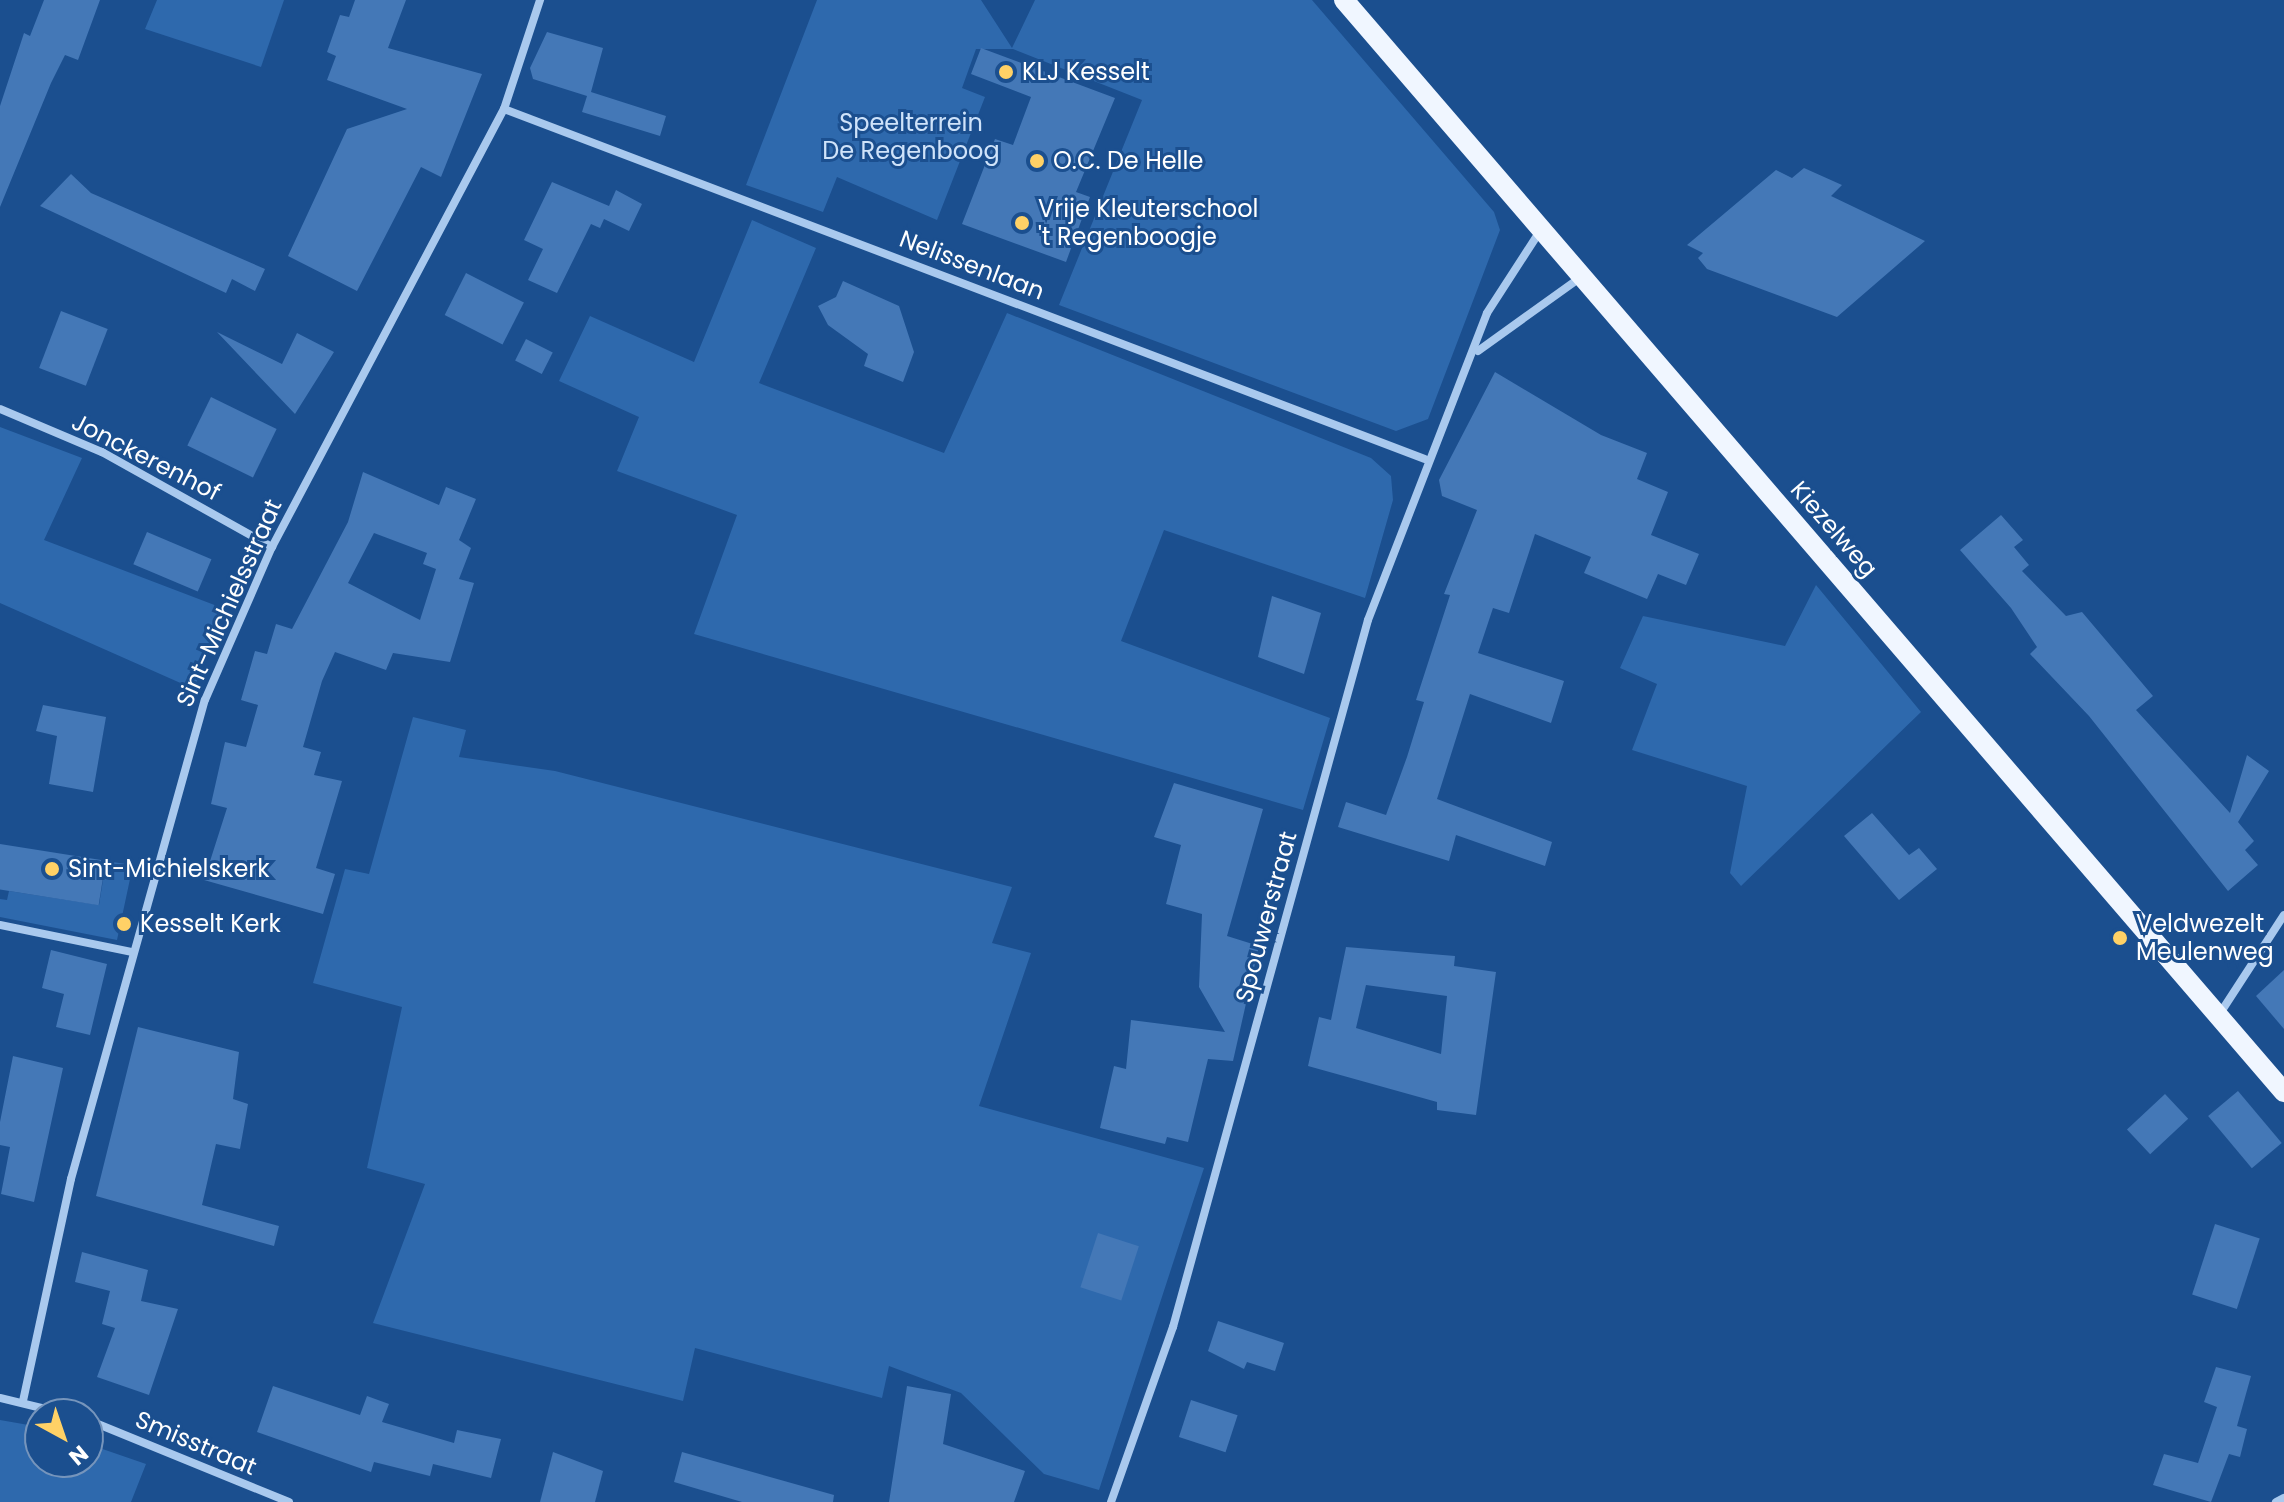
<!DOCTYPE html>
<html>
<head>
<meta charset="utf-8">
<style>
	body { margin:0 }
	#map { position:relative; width:2284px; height:1502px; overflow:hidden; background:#1b4f8f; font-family:Poppins,sans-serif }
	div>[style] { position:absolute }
	.green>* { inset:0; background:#2e69ad }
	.building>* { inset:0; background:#4478b7; transform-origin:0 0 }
	.minor>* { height:8px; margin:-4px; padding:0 4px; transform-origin:4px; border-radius:4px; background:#a9c9ee }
	.primary>* { height:20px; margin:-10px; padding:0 10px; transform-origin:10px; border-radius:10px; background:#f0f6ff }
	.dots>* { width:22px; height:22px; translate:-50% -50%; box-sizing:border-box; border:4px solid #1b4f8f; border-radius:50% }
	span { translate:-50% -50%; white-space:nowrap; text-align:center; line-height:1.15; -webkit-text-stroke:6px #1b4f8f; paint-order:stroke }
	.poi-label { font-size:24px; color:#fff }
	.left { translate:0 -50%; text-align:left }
	.park-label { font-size:24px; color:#cfe3fa }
	.street-label { font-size:24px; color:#fff }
	.north { position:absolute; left:24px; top:1398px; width:80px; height:80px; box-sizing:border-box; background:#1b4f8f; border:2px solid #7695bc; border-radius:50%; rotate:140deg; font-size:22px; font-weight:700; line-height:32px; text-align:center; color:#fff }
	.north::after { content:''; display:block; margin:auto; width:28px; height:36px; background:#ffd166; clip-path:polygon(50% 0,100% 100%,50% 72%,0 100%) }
</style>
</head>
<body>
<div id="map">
	<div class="green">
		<i style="clip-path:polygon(157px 0,284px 0,261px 67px,145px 29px)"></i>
		<i style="clip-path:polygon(817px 0,981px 0,1012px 48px,1035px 0,1312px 0,1494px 212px,1500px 230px,1428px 419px,1396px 431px,1059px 305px,1142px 100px,1013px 49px,976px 49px,962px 88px,985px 97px,937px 220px,837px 177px,823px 212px,746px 185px)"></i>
		<i style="clip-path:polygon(752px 220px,816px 248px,759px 383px,944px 453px,1007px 313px,1371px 458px,1391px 476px,1393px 500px,1365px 598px,1164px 530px,1121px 641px,1330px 718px,1303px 810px,694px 634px,737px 515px,617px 471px,639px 417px,559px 381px,590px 316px,694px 362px)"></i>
		<i style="clip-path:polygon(0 427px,82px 458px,44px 540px,225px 609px,194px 689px,0 603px)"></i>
		<i style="clip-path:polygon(1816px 585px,1921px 712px,1741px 886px,1730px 873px,1747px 786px,1632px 750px,1657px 684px,1620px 668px,1643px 616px,1785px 646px)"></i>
		<i style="clip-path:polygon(413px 717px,466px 730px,459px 757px,555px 771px,1012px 887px,992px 943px,1031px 953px,979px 1106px,1204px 1168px,1099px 1490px,1044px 1474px,961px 1393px,889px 1366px,882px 1398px,695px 1348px,683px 1401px,373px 1323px,425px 1184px,367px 1168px,402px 1007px,313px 983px,345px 869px,369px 874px)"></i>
		<i style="clip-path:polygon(106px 861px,133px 865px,117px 940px,0 917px,0 899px,7px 900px,9px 891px,99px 905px)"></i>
		<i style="clip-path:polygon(0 1420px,40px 1427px,40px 1462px,88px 1462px,88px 1444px,146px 1464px,131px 1502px,0 1502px)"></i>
	</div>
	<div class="building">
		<i style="clip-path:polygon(44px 0,100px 0,78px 60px,65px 55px,51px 83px,0 207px,0 106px,24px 33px,30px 36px)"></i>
		<i style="clip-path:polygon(355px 0,406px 0,388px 48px,482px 74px,441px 177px,421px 167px,357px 291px,288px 256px,347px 129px,407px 109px,327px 80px,336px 56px,327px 52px,340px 15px,349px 17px)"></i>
		<i style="clip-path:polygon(547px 32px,603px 48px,591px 92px,666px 116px,660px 136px,582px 112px,587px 96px,533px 79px,530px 68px)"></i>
		<i style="clip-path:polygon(981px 48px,1115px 98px,1076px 192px,1090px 197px,1066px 262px,962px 224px,995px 139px,1013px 145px,1031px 97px,971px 74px)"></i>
		<i style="clip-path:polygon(1804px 168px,1842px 185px,1831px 196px,1925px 241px,1837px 317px,1707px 269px,1698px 258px,1703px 253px,1687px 245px,1776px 170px,1792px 178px)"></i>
		<i style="clip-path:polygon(71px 174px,91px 193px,265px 269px,255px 291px,232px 279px,226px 293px,40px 206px)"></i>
		<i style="clip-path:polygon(552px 182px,609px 206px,616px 190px,642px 204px,629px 231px,604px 219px,600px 228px,591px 224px,557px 293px,528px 280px,543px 249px,524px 240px)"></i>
		<i style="left:466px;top:273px;width:65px;height:47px;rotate:27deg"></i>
		<i style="clip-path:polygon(843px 281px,899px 306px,914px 352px,903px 382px,864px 366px,868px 354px,828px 325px,818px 306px,836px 297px)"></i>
		<i style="left:61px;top:311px;width:50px;height:61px;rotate:21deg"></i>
		<i style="clip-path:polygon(217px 332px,282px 364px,297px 333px,334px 352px,295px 414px)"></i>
		<i style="left:526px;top:339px;width:30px;height:24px;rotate:27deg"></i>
		<i style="clip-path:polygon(1495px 372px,1601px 435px,1647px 453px,1637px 479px,1668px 492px,1651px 535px,1699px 554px,1686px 585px,1658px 574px,1647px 599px,1584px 573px,1591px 557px,1535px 534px,1509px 613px,1493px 608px,1478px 653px,1564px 681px,1551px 723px,1470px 694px,1437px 799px,1552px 842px,1545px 866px,1456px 835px,1449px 861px,1338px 827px,1346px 802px,1386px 815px,1407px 757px,1424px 702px,1416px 700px,1450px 595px,1444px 594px,1477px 510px,1442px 496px,1439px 480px)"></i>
		<i style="left:211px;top:397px;width:73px;height:54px;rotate:26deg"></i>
		<i style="clip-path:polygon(evenodd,363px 472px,439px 505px,446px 487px,476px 499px,459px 540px,471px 548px,459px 579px,474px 583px,450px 662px,393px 653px,386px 670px,335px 652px,322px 681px,303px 747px,321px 752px,314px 775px,342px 781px,316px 868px,335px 874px,323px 914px,204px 880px,227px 808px,211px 804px,225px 742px,246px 747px,258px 705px,241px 700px,255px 651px,267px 654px,276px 624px,292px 629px,348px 522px,363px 472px,374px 533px,427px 553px,423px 564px,436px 569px,420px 620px,348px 583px,374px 533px)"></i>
		<i style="clip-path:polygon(2001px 515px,2023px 540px,2014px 547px,2029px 565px,2022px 571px,2066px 616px,2082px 612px,2153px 696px,2136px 710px,2230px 813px,2247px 755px,2269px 771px,2238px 822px,2254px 841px,2245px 850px,2258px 865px,2228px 891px,2089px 716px,2030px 654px,2037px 647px,2011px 608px,1960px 550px)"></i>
		<i style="left:147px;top:532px;width:70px;height:35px;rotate:23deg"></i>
		<i style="clip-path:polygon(1272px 596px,1321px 613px,1304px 674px,1258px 657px)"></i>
		<i style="clip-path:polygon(43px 705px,106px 717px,93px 792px,49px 784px,57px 736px,36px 731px)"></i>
		<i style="clip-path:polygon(1174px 783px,1263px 809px,1227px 936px,1259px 946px,1233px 1061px,1208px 1059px,1188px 1142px,1167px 1137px,1165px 1144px,1100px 1128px,1114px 1066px,1126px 1069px,1131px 1020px,1225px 1032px,1199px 987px,1202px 914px,1166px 904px,1181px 845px,1154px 837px)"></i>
		<i style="clip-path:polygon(1872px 813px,1909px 855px,1919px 848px,1937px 869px,1899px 900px,1844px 836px)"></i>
		<i style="left:0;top:844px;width:107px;height:45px;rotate:9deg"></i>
		<i style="clip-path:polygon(evenodd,1346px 947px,1455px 956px,1454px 966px,1496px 972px,1476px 1115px,1437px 1110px,1437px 1102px,1308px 1066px,1319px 1017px,1331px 1020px,1346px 947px,1366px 985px,1447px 996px,1441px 1054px,1356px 1028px,1366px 985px)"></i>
		<i style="clip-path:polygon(51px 950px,107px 964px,90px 1035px,56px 1027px,64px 994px,42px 988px)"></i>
		<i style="clip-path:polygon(2284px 970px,2284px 1029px,2256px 996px)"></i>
		<i style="clip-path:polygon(138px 1027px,239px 1052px,233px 1099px,248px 1104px,240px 1149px,216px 1144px,202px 1205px,279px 1226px,274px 1246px,96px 1196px)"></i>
		<i style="clip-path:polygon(13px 1056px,63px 1068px,34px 1202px,1px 1194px,10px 1147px,0 1145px,0 1122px)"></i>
		<i style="left:2238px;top:1091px;width:68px;height:39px;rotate:50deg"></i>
		<i style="left:2165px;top:1094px;width:34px;height:52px;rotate:47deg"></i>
		<i style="left:2215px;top:1224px;width:47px;height:74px;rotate:18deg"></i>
		<i style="left:1098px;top:1233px;width:43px;height:57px;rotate:18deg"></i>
		<i style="clip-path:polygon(82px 1252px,148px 1270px,141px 1301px,178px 1309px,149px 1395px,97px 1377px,115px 1328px,102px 1324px,110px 1291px,75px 1282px)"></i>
		<i style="clip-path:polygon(1218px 1321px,1284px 1343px,1275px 1371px,1247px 1362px,1244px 1369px,1208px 1351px)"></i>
		<i style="clip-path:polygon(2216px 1367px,2251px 1376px,2237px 1426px,2247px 1429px,2240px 1457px,2229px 1454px,2211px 1502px,2153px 1485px,2164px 1454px,2198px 1463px,2217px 1407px,2204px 1402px)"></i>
		<i style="clip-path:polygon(273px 1386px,360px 1415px,367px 1396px,389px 1404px,382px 1422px,454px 1443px,457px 1430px,501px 1439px,491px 1478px,433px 1464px,430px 1476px,374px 1462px,371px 1472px,257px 1432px)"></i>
		<i style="clip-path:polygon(907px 1386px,951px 1394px,943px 1444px,1025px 1471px,1014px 1502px,889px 1502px)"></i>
		<i style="left:1191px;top:1400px;width:49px;height:39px;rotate:18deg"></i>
		<i style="clip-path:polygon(553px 1452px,603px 1471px,595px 1502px,540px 1502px)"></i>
		<i style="clip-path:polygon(682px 1452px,834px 1495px,833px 1502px,742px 1502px,674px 1482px)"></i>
	</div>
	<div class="minor">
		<i style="left:504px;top:109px;width:985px;rotate:20.81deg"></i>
		<i style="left:1478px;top:351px;width:127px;rotate:-35.7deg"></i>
		<i style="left:0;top:409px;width:111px;rotate:22.9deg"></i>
		<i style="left:102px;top:452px;width:195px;rotate:29.2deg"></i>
		<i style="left:0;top:925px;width:134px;rotate:11.6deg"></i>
		<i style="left:2219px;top:1015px;width:119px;rotate:-57deg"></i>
		<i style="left:0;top:1398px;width:68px;rotate:13.6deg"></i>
		<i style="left:23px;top:1401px;width:227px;rotate:-77.8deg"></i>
		<i style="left:71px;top:1179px;width:497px;rotate:-74.4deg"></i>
		<i style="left:205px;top:700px;width:167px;rotate:-66.4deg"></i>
		<i style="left:272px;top:547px;width:496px;rotate:-62.1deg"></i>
		<i style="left:504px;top:109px;width:115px;rotate:-71.7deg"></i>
		<i style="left:88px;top:1420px;width:217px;rotate:22.2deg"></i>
		<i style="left:1111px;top:1502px;width:186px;rotate:-70.5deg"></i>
		<i style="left:1173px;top:1327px;width:733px;rotate:-74.58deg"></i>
		<i style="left:1368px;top:620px;width:329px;rotate:-68.8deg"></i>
		<i style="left:1487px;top:313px;width:98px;rotate:-57.1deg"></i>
		<i style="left:2276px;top:1502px;width:9px;rotate:-27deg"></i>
	</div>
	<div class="primary">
		<i style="left:1344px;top:0;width:1441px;rotate:49.28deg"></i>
	</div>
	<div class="dots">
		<i style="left:1006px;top:72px;background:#ffd166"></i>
		<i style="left:1037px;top:161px;background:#ffd166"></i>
		<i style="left:1022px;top:223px;background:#ffd166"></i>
		<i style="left:52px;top:869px;background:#ffd166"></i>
		<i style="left:124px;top:924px;background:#ffd166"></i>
		<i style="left:2120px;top:938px;background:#ffd166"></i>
	</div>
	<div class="poi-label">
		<span class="left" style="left:1022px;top:72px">KLJ Kesselt</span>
		<span class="left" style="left:1053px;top:161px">O.C. De Helle</span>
		<span class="left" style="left:1038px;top:223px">Vrije Kleuterschool<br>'t Regenboogje</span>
		<span class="left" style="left:68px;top:869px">Sint-Michielskerk</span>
		<span class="left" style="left:140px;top:924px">Kesselt Kerk</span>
		<span class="left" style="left:2136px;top:938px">Veldwezelt<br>Meulenweg</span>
	</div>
	<div class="park-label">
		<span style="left:911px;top:137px">Speelterrein<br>De Regenboog</span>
	</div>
	<div class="street-label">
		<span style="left:972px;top:265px;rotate:21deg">Nelissenlaan</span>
		<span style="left:146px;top:457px;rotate:27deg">Jonckerenhof</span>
		<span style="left:1834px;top:529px;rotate:49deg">Kiezelweg</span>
		<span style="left:229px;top:603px;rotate:-66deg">Sint-Michielsstraat</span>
		<span style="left:1266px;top:917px;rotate:-75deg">Spouwerstraat</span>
		<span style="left:196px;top:1443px;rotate:23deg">Smisstraat</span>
	</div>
	<div class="north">N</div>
</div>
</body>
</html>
